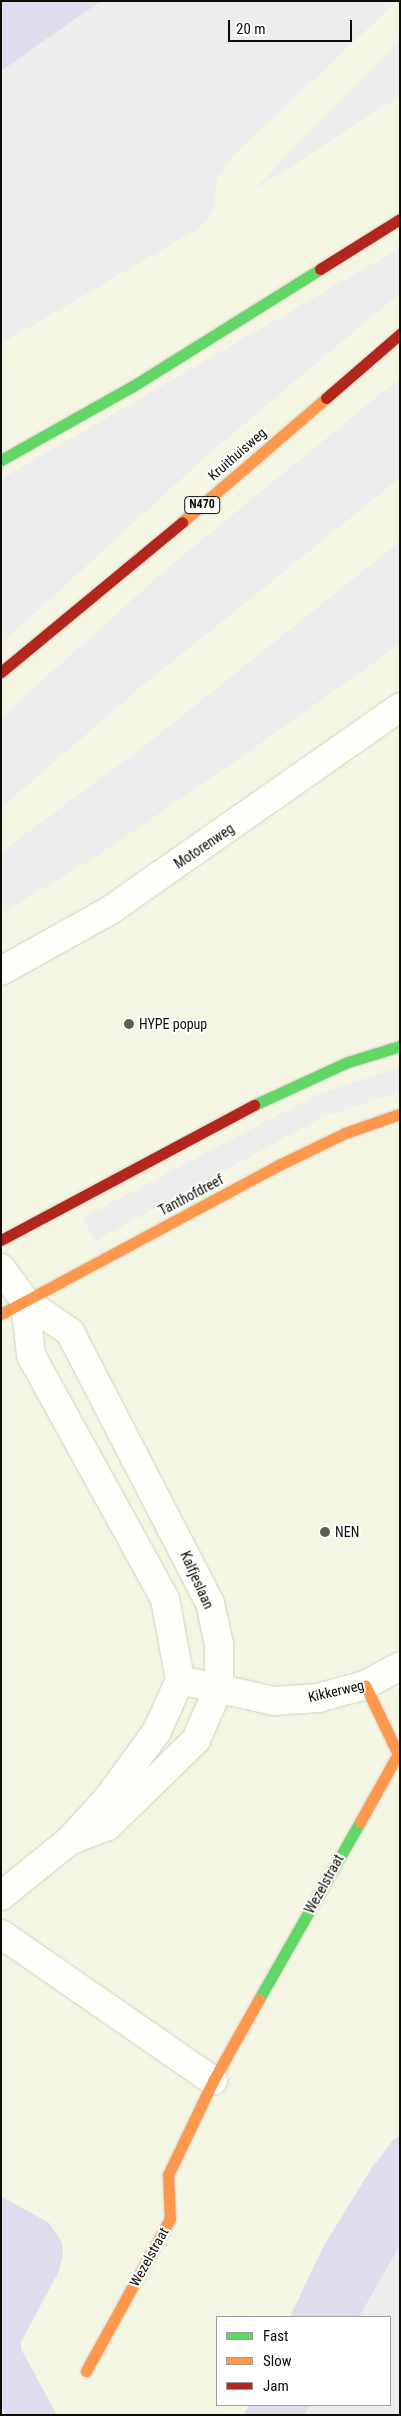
<!DOCTYPE html>
<html>
<head>
<meta charset="utf-8">
<style>
	body { margin:0 }
	#map { position:relative; width:401px; height:2416px; overflow:hidden; background:#f5f5e3; font-family:"Roboto Condensed",sans-serif }
	div>[style] { position:absolute }
	.green>* { inset:0; background:#eeeded }
	.water>* { inset:0; background:#dfdced }
	.roads { filter:drop-shadow(0 0 1px #d1d1c3) drop-shadow(0 0 1px #d1d1c3) }
	.street>* { height:28px; margin:-14px; padding:0 14px; transform-origin:14px; border-radius:14px; background:#fefefb }
	.fast>* { height:11px; margin:-5.5px; padding:0 5.5px; transform-origin:5.5px; border-radius:5.5px; background:#63d668 }
	.slow>* { height:11px; margin:-5.5px; padding:0 5.5px; transform-origin:5.5px; border-radius:5.5px; background:#ff974d }
	.jam>* { height:11px; margin:-5.5px; padding:0 5.5px; transform-origin:5.5px; border-radius:5.5px; background:#b3261e }
	.dots>* { width:14px; height:14px; translate:-50% -50%; box-sizing:border-box; border:2px solid #fff; border-radius:50% }
	span { translate:-50% -50%; white-space:nowrap; text-align:center; line-height:1.15; -webkit-text-stroke:4px #fff; paint-order:stroke }
	.shield-label span { padding:1px 4px; background:#fff; border:1px solid; border-radius:4px; -webkit-text-stroke-width:0 }
	.shield-label { font-size:12px; color:#0d0d04; font-weight:700 }
	.street-label { font-size:14px; color:#0d0d04 }
	.poi-label { font-size:14px; color:#0d0d04 }
	.left { translate:0 -50%; text-align:left }
	.frame { position:absolute; inset:0; border:2px solid #0d0d04; pointer-events:none }
	.legend { position:absolute; left:216px; top:2316px; width:175px; height:90px; box-sizing:border-box; background:#fff; border:1px solid #9e9e9b; margin:0; padding:6px 9px; list-style:none; font-size:15px; color:#0d0d04 }
	.legend li { display:flex; align-items:center; gap:10px; height:25px }
	.legend b { width:25px; border:1px solid #9e9e9b }
	.scale { position:absolute; left:228px; top:20px; width:124px; height:22px; box-sizing:border-box; border:2px solid #0d0d04; border-top:0; padding-left:6px; font-size:15px; line-height:18px; white-space:nowrap; color:#0d0d04; -webkit-text-stroke:4px #fff; paint-order:stroke }
</style>
</head>
<body>
<div id="map">
	<div class="green">
		<i style="clip-path:polygon(101px 1px,397px 1px,229px 160px,217px 179px,213px 211px,199px 228px,1px 344px,1px 71px)"></i>
		<i style="clip-path:polygon(400px 39px,400px 96px,253px 191px,297px 143px)"></i>
		<i style="clip-path:polygon(400px 248px,400px 293px,212px 451px,1px 644px,1px 479px)"></i>
		<i style="clip-path:polygon(400px 378px,400px 478px,142px 686px,1px 808px,1px 717px,171px 565px)"></i>
		<i style="clip-path:polygon(400px 541px,400px 644px,209px 780px,86px 863px,1px 914px,1px 852px,148px 743px)"></i>
		<i style="clip-path:polygon(400px 1067px,400px 1092px,323px 1117px,95px 1241px,82px 1218px,316px 1095px)"></i>
		<i style="clip-path:polygon(400px 2245px,400px 2415px,304px 2415px,310px 2405px,390px 2405px,390px 2317px,359px 2317px)"></i>
	</div>
	<div class="water">
		<i style="clip-path:polygon(1px 1px,101px 1px,1px 71px)"></i>
		<i style="clip-path:polygon(400px 2136px,400px 2245px,359px 2317px,290px 2317px,323px 2247px,371px 2169px,393px 2140px)"></i>
		<i style="clip-path:polygon(1px 2196px,49px 2223px,62px 2243px,63px 2255px,59px 2271px,21px 2342px,21px 2349px,57px 2415px,6px 2415px,1px 2405px)"></i>
		<i style="clip-path:polygon(249px 2405px,310px 2405px,304px 2415px,244px 2415px)"></i>
	</div>
	<div class="roads">
		<div class="street">
			<i style="left:1px;top:971px;width:124px;rotate:-29.1deg"></i>
			<i style="left:109px;top:911px;width:355px;rotate:-35deg"></i>
			<i style="left:1px;top:1268px;width:41px;rotate:54deg"></i>
			<i style="left:25px;top:1301px;width:55px;rotate:34.6deg"></i>
			<i style="left:70px;top:1332px;width:305px;rotate:62.7deg"></i>
			<i style="left:210px;top:1603px;width:42px;rotate:77.6deg"></i>
			<i style="left:219px;top:1644px;width:43px;rotate:90deg"></i>
			<i style="left:219px;top:1687px;width:58px;rotate:113.5deg"></i>
			<i style="left:196px;top:1740px;width:123px;rotate:135.7deg"></i>
			<i style="left:108px;top:1826px;width:42px;rotate:159deg"></i>
			<i style="left:180px;top:1680px;width:96px;rotate:12.6deg"></i>
			<i style="left:274px;top:1701px;width:44px;rotate:-3.9deg"></i>
			<i style="left:318px;top:1698px;width:49px;rotate:-15.5deg"></i>
			<i style="left:365px;top:1685px;width:40px;rotate:-28deg"></i>
			<i style="left:1px;top:1896px;width:87px;rotate:-39deg"></i>
			<i style="left:69px;top:1841px;width:59px;rotate:-47.7deg"></i>
			<i style="left:109px;top:1797px;width:82px;rotate:-54deg"></i>
			<i style="left:157px;top:1731px;width:56px;rotate:-65.7deg"></i>
			<i style="left:180px;top:1680px;width:82px;rotate:-100.5deg"></i>
			<i style="left:165px;top:1599px;width:278px;rotate:-118.8deg"></i>
			<i style="left:31px;top:1355px;width:54px;rotate:-96.3deg"></i>
			<i style="left:1px;top:1934px;width:258px;rotate:34.7deg"></i>
		</div>
		<div class="fast">
			<i style="left:1px;top:460px;width:151px;rotate:-29.3deg"></i>
			<i style="left:133px;top:386px;width:221px;rotate:-32deg"></i>
			<i style="left:254px;top:1105px;width:103px;rotate:-24.6deg"></i>
			<i style="left:348px;top:1062px;width:54px;rotate:-17.1deg"></i>
			<i style="left:259px;top:1999px;width:204px;rotate:-60.3deg"></i>
		</div>
		<div class="slow">
			<i style="left:182px;top:522px;width:190px;rotate:-40.7deg"></i>
			<i style="left:1px;top:1314px;width:318px;rotate:-28.2deg"></i>
			<i style="left:281px;top:1164px;width:71px;rotate:-25.8deg"></i>
			<i style="left:345px;top:1133px;width:58px;rotate:-19.1deg"></i>
			<i style="left:360px;top:1822px;width:78px;rotate:-60.8deg"></i>
			<i style="left:398px;top:1754px;width:76px;rotate:-115.6deg"></i>
			<i style="left:86px;top:2371px;width:174px;rotate:-61.1deg"></i>
			<i style="left:170px;top:2219px;width:44px;rotate:-92.6deg"></i>
			<i style="left:168px;top:2175px;width:104px;rotate:-64.4deg"></i>
			<i style="left:213px;top:2081px;width:94px;rotate:-60.7deg"></i>
		</div>
		<div class="jam">
			<i style="left:320px;top:269px;width:94px;rotate:-32deg"></i>
			<i style="left:326px;top:398px;width:98px;rotate:-40.9deg"></i>
			<i style="left:1px;top:672px;width:235px;rotate:-39.6deg"></i>
			<i style="left:1px;top:1240px;width:287px;rotate:-28.1deg"></i>
		</div>
	</div>
	<div class="dots">
		<i style="left:129px;top:1024px;background:#5e5e52"></i>
		<i style="left:325px;top:1532px;background:#5e5e52"></i>
	</div>
	<div class="shield-label">
		<span style="left:202px;top:505px">N470</span>
	</div>
	<div class="street-label">
		<span style="left:237px;top:454px;rotate:-41deg">Kruithuisweg</span>
		<span style="left:204px;top:846px;rotate:-34deg">Motorenweg</span>
		<span style="left:191px;top:1195px;rotate:-28deg">Tanthofdreef</span>
		<span style="left:197px;top:1580px;rotate:66deg">Kalfjeslaan</span>
		<span style="left:336px;top:1691px;rotate:-13deg">Kikkerweg</span>
		<span style="left:324px;top:1884px;rotate:-61deg">Wezelstraat</span>
		<span style="left:149px;top:2257px;rotate:-61deg">Wezelstraat</span>
	</div>
	<div class="poi-label">
		<span class="left" style="left:139px;top:1024px">HYPE popup</span>
		<span class="left" style="left:335px;top:1532px">NEN</span>
	</div>
	<div class="frame"></div>
	<ul class="legend">
	<li><b style="height:6px;background:#63d668"></b>Fast</li>
	<li><b style="height:6px;background:#ff974d"></b>Slow</li>
	<li><b style="height:6px;background:#b3261e"></b>Jam</li>
	</ul>
	<div class="scale">20 m</div>
</div>
</body>
</html>
